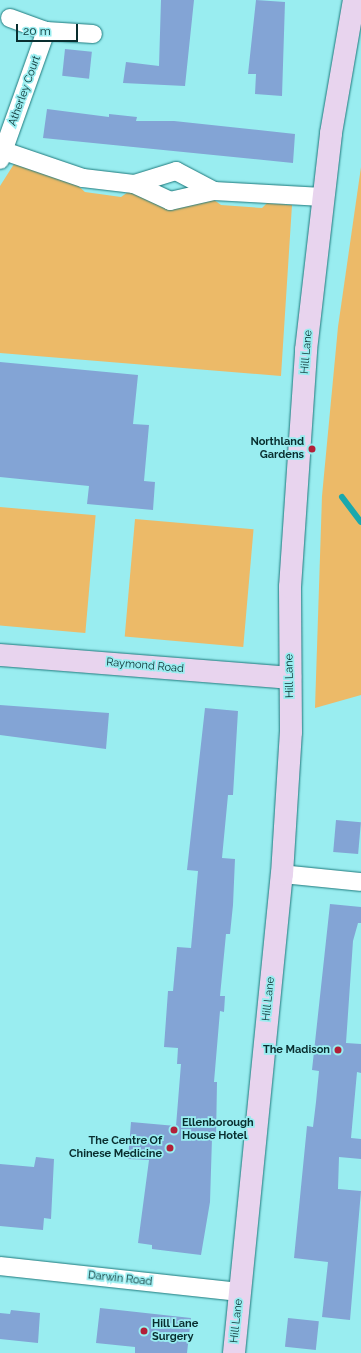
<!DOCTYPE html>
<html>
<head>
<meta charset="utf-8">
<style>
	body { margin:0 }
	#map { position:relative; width:361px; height:1353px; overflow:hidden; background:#99edf0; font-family:Raleway,sans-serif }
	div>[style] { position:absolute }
	.green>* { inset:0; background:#ecba68; transform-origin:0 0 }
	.stream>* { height:6px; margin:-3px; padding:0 3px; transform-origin:3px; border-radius:3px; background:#1aa8ad }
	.building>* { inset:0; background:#83a4d5; transform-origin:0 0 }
	.roads { filter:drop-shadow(0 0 1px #1d797c) drop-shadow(0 0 1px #1d797c) }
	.street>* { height:18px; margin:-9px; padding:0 9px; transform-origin:9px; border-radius:9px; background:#fff }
	.secondary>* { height:22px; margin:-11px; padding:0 11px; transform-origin:11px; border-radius:11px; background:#e8d4ee }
	.dots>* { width:11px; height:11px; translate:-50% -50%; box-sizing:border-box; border:2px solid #99edf0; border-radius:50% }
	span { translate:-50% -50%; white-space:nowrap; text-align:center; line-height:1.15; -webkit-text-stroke:3.5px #99edf0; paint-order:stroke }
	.street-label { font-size:11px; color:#092e2f }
	.poi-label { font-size:11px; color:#092e2f; font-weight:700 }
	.right { translate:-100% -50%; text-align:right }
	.left { translate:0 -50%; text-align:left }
	.scale { position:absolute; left:16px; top:24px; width:62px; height:18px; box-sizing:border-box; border:2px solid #092e2f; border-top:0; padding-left:5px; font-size:12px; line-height:14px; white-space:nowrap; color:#092e2f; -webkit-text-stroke:3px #99edf0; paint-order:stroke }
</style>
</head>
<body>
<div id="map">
	<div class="green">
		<i style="clip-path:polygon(14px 164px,75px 183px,85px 192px,121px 197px,131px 190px,164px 208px,178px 208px,210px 197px,221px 205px,262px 208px,267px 203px,292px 205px,281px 376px,0 353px,0 186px)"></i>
		<i style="clip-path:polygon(361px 167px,361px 695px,315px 708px,322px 496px,338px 327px)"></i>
		<i style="left:0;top:507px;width:96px;height:118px;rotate:5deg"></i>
		<i style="left:135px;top:519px;width:119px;height:118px;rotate:5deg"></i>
	</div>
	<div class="stream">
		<i style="left:342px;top:497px;width:31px;rotate:53deg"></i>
	</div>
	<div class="building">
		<i style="clip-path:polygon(161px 0,194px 0,185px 86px,123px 83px,126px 62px,159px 66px)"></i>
		<i style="clip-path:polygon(256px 0,285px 2px,282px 96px,255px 94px,256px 74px,248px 74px)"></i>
		<i style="left:65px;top:49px;width:27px;height:27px;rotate:6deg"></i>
		<i style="clip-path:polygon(47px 109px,109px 117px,109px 114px,137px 117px,136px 121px,174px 121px,295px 134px,293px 163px,43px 138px)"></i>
		<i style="clip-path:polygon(0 362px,138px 375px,133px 424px,149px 425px,144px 481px,155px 482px,153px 510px,87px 504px,89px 486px,0 477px)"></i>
		<i style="clip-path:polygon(0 705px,109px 713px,106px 749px,0 735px)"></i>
		<i style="clip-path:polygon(205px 708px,238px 711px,233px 795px,228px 795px,222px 858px,235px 859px,233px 905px,230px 934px,226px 934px,220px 996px,225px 996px,224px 1012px,220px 1011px,214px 1082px,217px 1082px,216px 1139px,212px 1138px,210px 1202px,201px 1255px,152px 1249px,152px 1245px,138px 1243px,149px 1160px,128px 1159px,131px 1122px,176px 1126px,181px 1064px,177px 1064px,178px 1048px,164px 1047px,168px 991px,173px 991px,177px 947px,191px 948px,198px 871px,187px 870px)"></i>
		<i style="left:336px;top:820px;width:25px;height:32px;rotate:5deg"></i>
		<i style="clip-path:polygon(330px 904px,361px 907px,361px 923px,358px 923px,353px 941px,346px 1043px,361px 1044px,361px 1073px,357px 1072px,351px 1138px,361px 1139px,361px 1159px,339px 1157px,338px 1189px,361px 1191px,350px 1320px,322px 1317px,328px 1262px,294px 1258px,307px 1126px,313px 1127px,316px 1102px,319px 1071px,312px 1070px)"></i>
		<i style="clip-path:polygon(36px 1157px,54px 1159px,51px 1219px,44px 1218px,43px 1230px,0 1226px,0 1164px,34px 1167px)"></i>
		<i style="clip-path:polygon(100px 1308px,191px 1318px,187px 1353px,135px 1353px,135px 1347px,96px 1343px)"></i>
		<i style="clip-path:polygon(11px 1310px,40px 1313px,38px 1343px,0 1339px,0 1313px,10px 1314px)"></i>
		<i style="left:288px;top:1318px;width:31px;height:29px;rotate:6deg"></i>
	</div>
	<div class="roads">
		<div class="street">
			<i style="left:10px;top:18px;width:38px;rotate:20deg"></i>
			<i style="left:46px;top:31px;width:47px;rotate:3.7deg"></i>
			<i style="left:4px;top:151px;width:83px;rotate:18.9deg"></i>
			<i style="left:83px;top:178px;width:51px;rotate:6.7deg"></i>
			<i style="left:134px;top:184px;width:40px;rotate:25deg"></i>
			<i style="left:170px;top:201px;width:45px;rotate:-12.8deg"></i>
			<i style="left:214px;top:191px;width:109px;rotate:3.2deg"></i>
			<i style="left:0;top:160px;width:137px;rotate:-70.4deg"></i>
			<i style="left:134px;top:184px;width:44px;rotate:-17.2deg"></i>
			<i style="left:176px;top:171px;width:43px;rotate:27.8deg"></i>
			<i style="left:282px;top:874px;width:79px;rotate:5.8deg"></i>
			<i style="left:0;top:1266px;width:241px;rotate:6.2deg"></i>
		</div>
		<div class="secondary">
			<i style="left:0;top:655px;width:291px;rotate:4.5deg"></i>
			<i style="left:234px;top:1353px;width:481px;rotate:-84.3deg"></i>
			<i style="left:282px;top:874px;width:142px;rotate:-86.4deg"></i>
			<i style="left:291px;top:732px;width:145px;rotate:-90.4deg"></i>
			<i style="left:290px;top:587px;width:238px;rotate:-86.1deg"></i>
			<i style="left:306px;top:350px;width:218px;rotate:-83.4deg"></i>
			<i style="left:331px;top:133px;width:135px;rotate:-80.2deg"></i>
		</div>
	</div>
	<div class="dots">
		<i style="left:312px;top:449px;background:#b21f38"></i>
		<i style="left:338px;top:1050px;background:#b21f38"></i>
		<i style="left:174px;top:1130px;background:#b21f38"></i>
		<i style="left:170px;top:1148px;background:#b21f38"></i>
		<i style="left:144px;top:1331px;background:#b21f38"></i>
	</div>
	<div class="street-label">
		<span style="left:25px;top:91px;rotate:-70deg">Atherley Court</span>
		<span style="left:307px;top:352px;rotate:-85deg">Hill Lane</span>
		<span style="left:145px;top:666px;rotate:5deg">Raymond Road</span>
		<span style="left:290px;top:676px;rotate:-91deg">Hill Lane</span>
		<span style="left:269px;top:999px;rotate:-84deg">Hill Lane</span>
		<span style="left:120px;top:1279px;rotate:6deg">Darwin Road</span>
		<span style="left:237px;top:1321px;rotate:-84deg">Hill Lane</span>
	</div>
	<div class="poi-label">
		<span class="right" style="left:304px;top:449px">Northland<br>Gardens</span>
		<span class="right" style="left:330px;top:1050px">The Madison</span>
		<span class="left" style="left:182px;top:1130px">Ellenborough<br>House Hotel</span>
		<span class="right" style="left:162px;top:1148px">The Centre Of<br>Chinese Medicine</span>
		<span class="left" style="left:152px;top:1331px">Hill Lane<br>Surgery</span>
	</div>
	<div class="scale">20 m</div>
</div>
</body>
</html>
